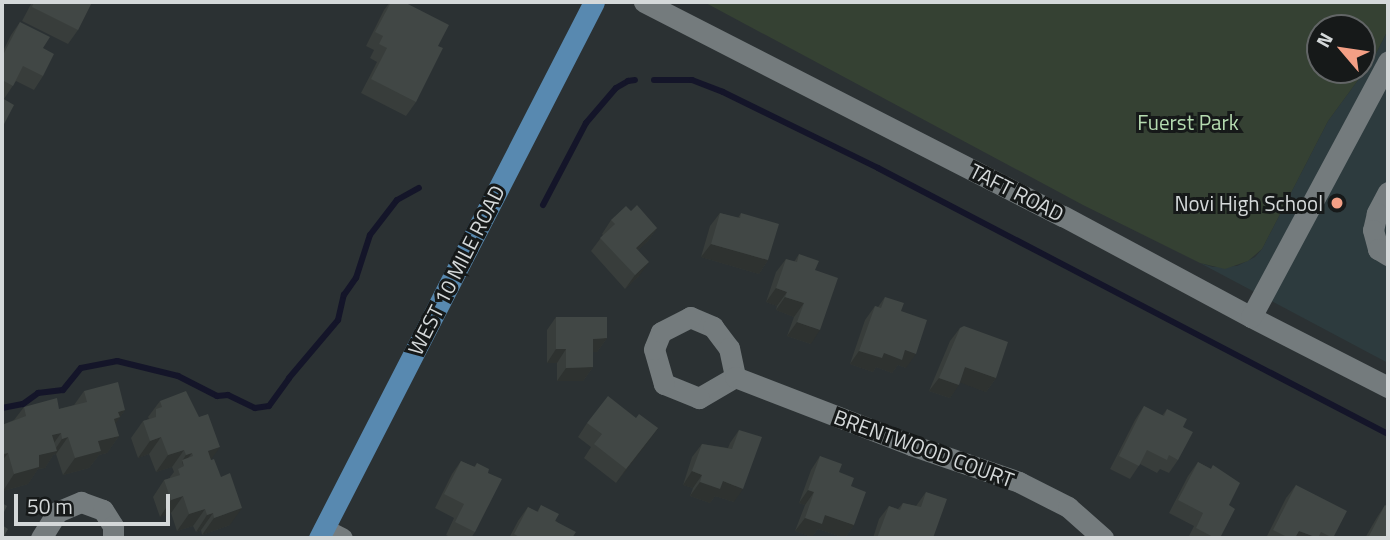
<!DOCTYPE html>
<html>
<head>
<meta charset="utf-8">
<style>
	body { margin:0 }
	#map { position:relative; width:1390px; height:540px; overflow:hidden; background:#2b3133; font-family:"Titillium Web",sans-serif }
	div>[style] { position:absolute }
	.built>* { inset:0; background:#2d3b3e }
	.green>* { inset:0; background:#354133 }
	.stream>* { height:6px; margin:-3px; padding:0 3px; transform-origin:3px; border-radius:3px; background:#141529 }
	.minor>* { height:21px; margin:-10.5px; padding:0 10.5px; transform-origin:10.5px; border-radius:10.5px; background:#747b7d }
	.major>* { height:21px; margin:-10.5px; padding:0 10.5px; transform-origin:10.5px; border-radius:10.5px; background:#5889b0 }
	.wall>* { inset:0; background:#383d3b }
	.shaded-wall>* { inset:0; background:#2e3230 }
	.building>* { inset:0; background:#414745 }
	.dots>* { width:19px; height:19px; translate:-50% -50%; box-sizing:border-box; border:4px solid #161919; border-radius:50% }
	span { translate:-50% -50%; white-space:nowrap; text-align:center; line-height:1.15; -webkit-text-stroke:6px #161919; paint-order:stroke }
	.park-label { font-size:21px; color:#b5dbb0 }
	.street-label { font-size:21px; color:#d4d8d9 }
	.poi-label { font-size:21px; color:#d4d8d9 }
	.right { translate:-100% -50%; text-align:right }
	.frame { position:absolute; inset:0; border:4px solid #d4d8d9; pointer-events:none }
	.north { position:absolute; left:1306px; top:14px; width:70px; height:70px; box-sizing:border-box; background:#161919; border:2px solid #626566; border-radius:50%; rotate:299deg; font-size:19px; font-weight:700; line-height:28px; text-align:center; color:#d4d8d9 }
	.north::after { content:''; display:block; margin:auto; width:24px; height:32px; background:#f39f85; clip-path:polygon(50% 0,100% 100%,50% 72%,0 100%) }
	.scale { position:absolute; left:14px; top:494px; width:156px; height:32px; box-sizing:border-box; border:4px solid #d4d8d9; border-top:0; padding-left:9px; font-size:21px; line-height:24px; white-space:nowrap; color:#d4d8d9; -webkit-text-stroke:5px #161919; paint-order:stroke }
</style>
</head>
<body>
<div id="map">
	<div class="built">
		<i style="clip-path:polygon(1388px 30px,1388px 363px,1200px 263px,1213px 267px,1237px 266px,1255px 257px,1262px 249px,1328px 121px,1372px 61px)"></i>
	</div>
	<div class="green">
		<i style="clip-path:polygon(evenodd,704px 2px,1388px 2px,1388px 30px,1372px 61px,1328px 121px,1262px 249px,1248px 261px,1225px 269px,1200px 263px,1083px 205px,704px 2px,1320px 28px,1362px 28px,1362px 70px,1320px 70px,1320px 28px)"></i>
	</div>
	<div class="stream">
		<i style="left:654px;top:80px;width:38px"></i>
		<i style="left:692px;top:80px;width:33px;rotate:21deg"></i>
		<i style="left:723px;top:92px;width:173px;rotate:26.1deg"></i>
		<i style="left:878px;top:168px;width:575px;rotate:27.55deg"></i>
		<i style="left:543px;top:205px;width:93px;rotate:-62.3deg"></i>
		<i style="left:586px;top:123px;width:46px;rotate:-49.4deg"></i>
		<i style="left:616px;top:88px;width:14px;rotate:-30deg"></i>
		<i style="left:628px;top:81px;width:7px;rotate:-8deg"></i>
		<i style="left:2px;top:408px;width:21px;rotate:-11deg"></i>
		<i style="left:23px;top:404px;width:19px;rotate:-36deg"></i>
		<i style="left:38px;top:393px;width:25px;rotate:-7deg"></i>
		<i style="left:63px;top:390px;width:28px;rotate:-51deg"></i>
		<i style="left:81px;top:368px;width:37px;rotate:-11deg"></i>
		<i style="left:117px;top:361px;width:63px;rotate:13.8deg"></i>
		<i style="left:178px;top:376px;width:44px;rotate:27.1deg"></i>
		<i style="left:217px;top:396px;width:11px;rotate:-5deg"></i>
		<i style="left:228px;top:395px;width:30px;rotate:26deg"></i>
		<i style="left:255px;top:408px;width:14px;rotate:-8deg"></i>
		<i style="left:269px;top:406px;width:34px;rotate:-54deg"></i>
		<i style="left:289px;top:378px;width:76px;rotate:-49.8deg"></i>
		<i style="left:338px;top:320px;width:26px;rotate:-77deg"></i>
		<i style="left:344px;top:295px;width:21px;rotate:-55deg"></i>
		<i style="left:356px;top:278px;width:45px;rotate:-72deg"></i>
		<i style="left:370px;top:235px;width:44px;rotate:-52.4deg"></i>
		<i style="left:397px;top:200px;width:25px;rotate:-29deg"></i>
	</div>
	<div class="minor">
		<i style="left:644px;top:2px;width:470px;rotate:27.1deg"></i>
		<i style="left:1063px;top:216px;width:213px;rotate:28.2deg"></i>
		<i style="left:1251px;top:317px;width:154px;rotate:27.1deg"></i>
		<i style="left:1388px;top:192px;width:24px;rotate:118deg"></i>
		<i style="left:1377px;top:213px;width:17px;rotate:103deg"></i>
		<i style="left:1373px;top:230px;width:20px;rotate:75deg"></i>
		<i style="left:1378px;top:249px;width:12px;rotate:31deg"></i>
		<i style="left:690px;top:317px;width:25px;rotate:23deg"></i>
		<i style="left:713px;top:327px;width:26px;rotate:53deg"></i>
		<i style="left:729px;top:348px;width:30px;rotate:78deg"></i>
		<i style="left:735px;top:377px;width:42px;rotate:149.7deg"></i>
		<i style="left:699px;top:398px;width:38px;rotate:-158deg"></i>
		<i style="left:664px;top:384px;width:36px;rotate:-106deg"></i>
		<i style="left:654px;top:349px;width:18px;rotate:-68deg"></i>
		<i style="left:661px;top:332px;width:33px;rotate:-27deg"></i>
		<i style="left:1251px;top:317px;width:290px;rotate:-61.8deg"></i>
		<i style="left:735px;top:377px;width:189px;rotate:21.1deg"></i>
		<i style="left:911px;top:445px;width:114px;rotate:18.9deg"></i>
		<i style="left:1019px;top:482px;width:55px;rotate:27deg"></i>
		<i style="left:1068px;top:507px;width:47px;rotate:41.5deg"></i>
		<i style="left:324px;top:529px;width:20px;rotate:27deg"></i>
		<i style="left:41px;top:538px;width:31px;rotate:-58deg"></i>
		<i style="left:57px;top:512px;width:26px;rotate:-23deg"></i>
		<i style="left:81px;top:502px;width:23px;rotate:20deg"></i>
		<i style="left:103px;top:510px;width:19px;rotate:58deg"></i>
		<i style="left:113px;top:526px;width:12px;rotate:90deg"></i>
	</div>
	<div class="major">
		<i style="left:319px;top:538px;width:602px;rotate:-62.84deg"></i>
	</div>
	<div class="wall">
		<i style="clip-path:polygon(32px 2px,92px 2px,78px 30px,68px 44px,22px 21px)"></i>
		<i style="clip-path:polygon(390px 2px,404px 2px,438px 46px,416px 102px,406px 116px,361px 93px,377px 62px,370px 58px,374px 50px,366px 46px,384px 10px)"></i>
		<i style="clip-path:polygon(20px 22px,43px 76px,34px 90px,16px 81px,4px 99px,2px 128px,2px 53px,11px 35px)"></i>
		<i style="clip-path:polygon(631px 211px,657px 228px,648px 241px,638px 250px,639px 276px,625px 289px,591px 251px,603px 235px,602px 234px,611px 220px)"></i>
		<i style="clip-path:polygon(720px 213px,738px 218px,741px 213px,768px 260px,759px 274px,701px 257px,710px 226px)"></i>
		<i style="clip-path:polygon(799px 254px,815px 270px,811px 344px,787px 336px,794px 317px,776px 310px,777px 306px,766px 302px,776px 272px,786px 259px,794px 262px)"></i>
		<i style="clip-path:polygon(885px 297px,901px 311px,906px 368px,898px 365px,892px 373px,876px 367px,873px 372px,850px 364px,865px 320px,875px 306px,878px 307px)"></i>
		<i style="clip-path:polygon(556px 317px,607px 338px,597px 352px,593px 352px,593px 367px,583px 381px,557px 381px,557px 363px,547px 363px,547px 330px)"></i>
		<i style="clip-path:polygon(960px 328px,996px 378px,986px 392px,960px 382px,950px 398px,929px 391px,950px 341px)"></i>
		<i style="clip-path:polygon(84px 391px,125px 410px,115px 424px,119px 436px,107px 453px,99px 455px,89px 468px,63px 475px,56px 454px,53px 455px,45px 468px,38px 469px,28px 484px,3px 491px,2px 425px,14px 420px,24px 407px,59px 409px,74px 405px)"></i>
		<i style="clip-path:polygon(160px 401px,211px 460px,230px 525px,202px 535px,201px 530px,196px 532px,193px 526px,177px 531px,171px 513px,160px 517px,153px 497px,164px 480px,170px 478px,170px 477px,174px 472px,172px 467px,156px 472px,149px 454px,138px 458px,131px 438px,143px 421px,149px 419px,148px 417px)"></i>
		<i style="clip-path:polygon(1144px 406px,1162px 416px,1167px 409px,1183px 427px,1178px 460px,1169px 473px,1160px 469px,1157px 473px,1140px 464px,1130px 479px,1110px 469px,1135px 420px)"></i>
		<i style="clip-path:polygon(636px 418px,658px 428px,616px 483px,584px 458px,591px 447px,578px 437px,587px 423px)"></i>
		<i style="clip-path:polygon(739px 430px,734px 502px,715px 496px,710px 503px,690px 496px,693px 488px,683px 485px,692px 457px,702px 444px,728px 448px,730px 443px)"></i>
		<i style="clip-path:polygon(820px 456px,839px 472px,854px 525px,845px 538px,818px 529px,812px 537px,795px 531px,805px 505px,799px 503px,811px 470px)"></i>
		<i style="clip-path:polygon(461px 461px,474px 467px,477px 463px,488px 473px,475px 532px,471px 538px,452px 538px,446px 535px,454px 518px,435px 508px,452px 474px)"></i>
		<i style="clip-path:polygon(1198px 462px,1211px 469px,1213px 465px,1229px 505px,1220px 538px,1188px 538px,1194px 526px,1169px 513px,1188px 476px)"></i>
		<i style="clip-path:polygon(1296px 485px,1333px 538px,1266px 538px,1286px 498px)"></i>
		<i style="clip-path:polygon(926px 492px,933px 538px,873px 538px,879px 519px,889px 506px,898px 509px,903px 503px,916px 506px)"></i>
		<i style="clip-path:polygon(541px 505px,572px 538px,509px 538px,518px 521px,528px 507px,537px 512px)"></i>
		<i style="clip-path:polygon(1385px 505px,1388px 538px,1365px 538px,1376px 519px)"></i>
	</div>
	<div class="shaded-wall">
		<i style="clip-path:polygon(657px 228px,648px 241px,626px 261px,636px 248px)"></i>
		<i style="clip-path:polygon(711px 244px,768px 260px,759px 274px,701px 257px)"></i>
		<i style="clip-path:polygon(649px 262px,639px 276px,625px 289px,635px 275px)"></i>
		<i style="clip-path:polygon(776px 288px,787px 292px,777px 306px,766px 302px)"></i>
		<i style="clip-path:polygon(785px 297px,804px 303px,794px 317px,776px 310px)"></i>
		<i style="clip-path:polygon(797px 322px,820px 330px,811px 344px,787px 336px)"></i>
		<i style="clip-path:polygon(607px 338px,597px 352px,583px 352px,593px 339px)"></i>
		<i style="clip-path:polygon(556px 349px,566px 349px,557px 363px,547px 363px)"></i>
		<i style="clip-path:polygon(905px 350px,916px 354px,906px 368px,898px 365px,892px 373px,876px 367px,873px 372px,850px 364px,859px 351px,884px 353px)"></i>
		<i style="clip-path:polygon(593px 367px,583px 381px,557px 381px,566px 368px)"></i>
		<i style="clip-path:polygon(965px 367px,996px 378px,986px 392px,956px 381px)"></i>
		<i style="clip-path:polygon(939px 378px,959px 385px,950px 398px,929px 391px)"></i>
		<i style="clip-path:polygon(125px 410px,113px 427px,102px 436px,118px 412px)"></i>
		<i style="clip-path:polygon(658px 428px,648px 442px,616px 483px,626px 469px)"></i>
		<i style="clip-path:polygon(61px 433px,49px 450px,52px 435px)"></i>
		<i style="clip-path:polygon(119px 436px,107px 453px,99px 455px,89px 468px,63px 475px,75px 458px,98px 441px)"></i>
		<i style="clip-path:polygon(68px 437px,56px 454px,53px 455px,45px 468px,38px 469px,28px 484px,3px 491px,14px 474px,39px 455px,54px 451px,62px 439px)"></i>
		<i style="clip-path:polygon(161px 437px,149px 454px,138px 458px,150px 441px)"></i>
		<i style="clip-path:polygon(220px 447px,208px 464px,208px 451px)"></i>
		<i style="clip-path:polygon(184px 450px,172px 467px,156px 472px,168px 455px)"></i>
		<i style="clip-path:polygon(8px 453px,2px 461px,2px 455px)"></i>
		<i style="clip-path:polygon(192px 453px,183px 465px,182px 461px,186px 455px)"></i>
		<i style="clip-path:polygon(692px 471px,702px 475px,693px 488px,683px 485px)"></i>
		<i style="clip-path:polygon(723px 481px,743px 489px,734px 502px,715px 496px,710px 503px,690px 496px,700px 482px)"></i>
		<i style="clip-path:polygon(808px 490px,814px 492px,805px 505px,799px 503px)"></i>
		<i style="clip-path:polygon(183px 496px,171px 513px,160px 517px,171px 500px)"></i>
		<i style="clip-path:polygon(242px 508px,230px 525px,202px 535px,214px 518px)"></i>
		<i style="clip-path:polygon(205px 509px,193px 526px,177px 531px,189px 514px)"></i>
		<i style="clip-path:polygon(213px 513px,201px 530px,196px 532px,207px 515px)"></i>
		<i style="clip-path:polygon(825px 515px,854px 525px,845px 538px,818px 529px,812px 537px,795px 531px,805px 518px)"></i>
		<i style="clip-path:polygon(1299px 531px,1318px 538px,1294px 538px)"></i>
	</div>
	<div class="building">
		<i style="clip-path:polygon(34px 2px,92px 2px,78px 30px,32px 7px)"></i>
		<i style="clip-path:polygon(391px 2px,404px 2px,449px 25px,438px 46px,443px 48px,416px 102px,371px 79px,387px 48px,379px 44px,383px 36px,375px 32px)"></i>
		<i style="clip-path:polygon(20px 22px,50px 37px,43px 48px,54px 54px,43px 76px,23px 66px,13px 86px,2px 80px,2px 57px)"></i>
		<i style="clip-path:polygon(2px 98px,14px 105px,2px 128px)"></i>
		<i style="clip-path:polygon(637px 205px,657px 228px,636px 248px,649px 262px,635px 275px,600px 238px,615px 224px,611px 220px,626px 206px,631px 211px)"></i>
		<i style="clip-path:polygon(720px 213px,740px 218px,741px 213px,779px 224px,768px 260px,711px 244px)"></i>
		<i style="clip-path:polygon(799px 254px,819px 261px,815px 270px,838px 278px,820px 330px,797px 322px,804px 303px,785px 297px,787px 292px,776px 288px,786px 259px,797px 262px)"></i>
		<i style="clip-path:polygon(885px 297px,904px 303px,901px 311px,927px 320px,916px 354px,905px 350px,902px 360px,884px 353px,882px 358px,859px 351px,875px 306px,881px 308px)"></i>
		<i style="clip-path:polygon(556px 317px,607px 317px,607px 338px,593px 339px,593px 367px,566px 368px,566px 349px,556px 349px)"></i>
		<i style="clip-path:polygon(964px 326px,1008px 342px,996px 378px,965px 367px,959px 385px,939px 378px,960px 328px)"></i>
		<i style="clip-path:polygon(118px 382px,125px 410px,118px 412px,120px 417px,114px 419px,119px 436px,98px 441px,101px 451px,75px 458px,68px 437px,62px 439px,61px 433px,52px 435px,57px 451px,39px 455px,39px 467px,14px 474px,8px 453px,2px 454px,2px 425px,26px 416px,24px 407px,57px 398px,59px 409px,87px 402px,84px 391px)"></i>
		<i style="clip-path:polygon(186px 391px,199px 417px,208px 414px,220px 447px,208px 451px,211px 460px,214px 459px,221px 477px,230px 473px,242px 508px,214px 518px,213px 513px,207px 515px,205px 509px,189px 514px,183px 496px,171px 500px,164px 480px,180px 475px,178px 469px,184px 466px,182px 460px,193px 456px,192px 453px,186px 455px,184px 450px,168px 455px,161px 437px,150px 441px,143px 421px,156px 417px,156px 409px,162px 407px,160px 401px)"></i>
		<i style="clip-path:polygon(608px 396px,636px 418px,639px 414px,658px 428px,626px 469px,594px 444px,602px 434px,587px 423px)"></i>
		<i style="clip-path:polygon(1144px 406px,1164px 416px,1167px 409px,1187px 419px,1183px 427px,1193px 432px,1178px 460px,1169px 455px,1167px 460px,1147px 450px,1139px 466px,1119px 456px)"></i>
		<i style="clip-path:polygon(739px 430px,762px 437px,743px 489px,723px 481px,720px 489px,700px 482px,702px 475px,692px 471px,702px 444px,732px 449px)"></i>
		<i style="clip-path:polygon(820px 456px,842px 464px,839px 472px,854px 478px,851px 486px,866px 492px,854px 525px,825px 515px,822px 524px,805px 518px,814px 492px,808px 490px)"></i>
		<i style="clip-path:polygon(461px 461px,475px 467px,477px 463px,489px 469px,488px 473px,502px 479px,475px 532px,455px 522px,464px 504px,444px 494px)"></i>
		<i style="clip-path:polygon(1198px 462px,1211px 469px,1213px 465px,1240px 483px,1229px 505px,1235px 509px,1220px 538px,1215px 538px,1196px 528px,1203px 513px,1178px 500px)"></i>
		<i style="clip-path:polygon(1296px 485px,1347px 511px,1333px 538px,1321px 532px,1318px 538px,1299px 531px,1295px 538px,1289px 538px,1273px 530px)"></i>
		<i style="clip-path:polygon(926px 492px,947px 499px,933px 538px,928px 537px,928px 538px,877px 538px,889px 506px,900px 510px,903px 503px,921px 507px)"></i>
		<i style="clip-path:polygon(2px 503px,7px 506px,2px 516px)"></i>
		<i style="clip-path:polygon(541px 505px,559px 514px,555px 521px,576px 532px,572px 538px,521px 538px,514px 534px,528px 507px,538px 512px)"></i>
		<i style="clip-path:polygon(1385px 505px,1388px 507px,1388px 538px,1368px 538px)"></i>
		<i style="clip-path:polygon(2px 525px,8px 529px,3px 538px,2px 538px)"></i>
	</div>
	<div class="dots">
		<i style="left:1337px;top:203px;background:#f39f85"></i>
	</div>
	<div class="park-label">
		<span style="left:1188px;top:122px">Fuerst Park</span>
	</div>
	<div class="street-label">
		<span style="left:1017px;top:192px;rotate:27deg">TAFT ROAD</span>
		<span style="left:456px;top:270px;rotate:-63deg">WEST 10 MILE ROAD</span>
		<span style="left:924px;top:448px;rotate:20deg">BRENTWOOD COURT</span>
	</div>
	<div class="poi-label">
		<span class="right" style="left:1323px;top:203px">Novi High School</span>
	</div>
	<div class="frame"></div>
	<div class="north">N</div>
	<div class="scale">50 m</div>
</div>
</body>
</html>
